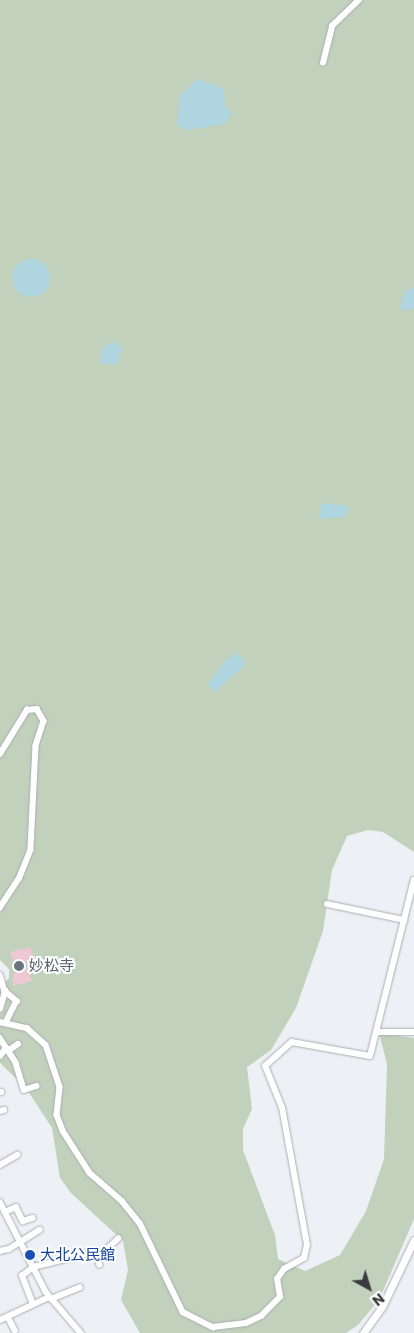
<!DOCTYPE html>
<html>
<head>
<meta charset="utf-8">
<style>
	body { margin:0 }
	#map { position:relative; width:414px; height:1333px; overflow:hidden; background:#edf0f5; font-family:Poppins,"Noto Sans JP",sans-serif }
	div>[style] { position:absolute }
	.green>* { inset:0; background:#c2d1bc }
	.water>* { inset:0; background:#afd6e0 }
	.round { border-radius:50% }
	.building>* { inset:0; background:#edc8d3 }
	.roads { filter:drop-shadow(0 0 1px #abaeb3) drop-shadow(0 0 1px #abaeb3) }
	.minor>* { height:5.5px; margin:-2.75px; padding:0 2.75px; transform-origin:2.75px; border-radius:2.75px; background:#fff }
	.major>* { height:7px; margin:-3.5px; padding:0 3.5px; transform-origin:3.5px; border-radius:3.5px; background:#fff }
	.dots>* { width:14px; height:14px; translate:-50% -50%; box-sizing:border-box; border:2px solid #fcfdff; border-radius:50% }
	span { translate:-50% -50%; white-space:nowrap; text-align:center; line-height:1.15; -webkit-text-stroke:4px #fcfdff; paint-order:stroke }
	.worship-label { font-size:15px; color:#5b616d }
	.left { translate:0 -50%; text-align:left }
	.transit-label { font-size:15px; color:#164399 }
	.north { position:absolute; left:344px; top:1263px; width:50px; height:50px; -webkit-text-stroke:4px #fcfdff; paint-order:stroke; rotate:141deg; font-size:14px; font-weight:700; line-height:20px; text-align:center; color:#3b3c3e }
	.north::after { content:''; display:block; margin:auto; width:18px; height:22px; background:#3b3c3e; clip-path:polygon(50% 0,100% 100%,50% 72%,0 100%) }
</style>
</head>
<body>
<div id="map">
	<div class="green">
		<i style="clip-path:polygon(0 0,414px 0,414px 852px,383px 832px,368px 830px,347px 836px,332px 870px,323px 931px,296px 1008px,271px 1050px,247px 1067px,252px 1109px,243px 1129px,243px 1150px,275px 1235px,278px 1259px,305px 1271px,340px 1255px,366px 1211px,384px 1159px,387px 1064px,379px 1033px,414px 1038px,414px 1219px,379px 1300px,358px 1325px,346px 1333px,140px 1333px,121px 1300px,128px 1270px,123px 1241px,71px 1193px,60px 1178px,52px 1128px,26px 1088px,0 1063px,0 987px,9px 978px,9px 969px,0 960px)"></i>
	</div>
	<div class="water">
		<i style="clip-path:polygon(198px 79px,224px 89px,225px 106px,232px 113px,224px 124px,187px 130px,177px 125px,180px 95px)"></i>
		<i class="round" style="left:12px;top:259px;width:38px;height:38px"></i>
		<i style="clip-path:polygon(414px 287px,414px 309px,400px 310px,404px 292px)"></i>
		<i style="clip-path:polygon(113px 341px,122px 348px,117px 364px,100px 364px,103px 347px)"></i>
		<i style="clip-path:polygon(321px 503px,348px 506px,348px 511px,343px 517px,319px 519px)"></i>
		<i style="clip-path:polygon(236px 653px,245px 660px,243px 667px,214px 692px,208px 684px,225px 661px)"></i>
	</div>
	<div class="building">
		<i style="clip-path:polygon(30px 947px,34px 957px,24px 964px,32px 981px,13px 986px,13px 974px,17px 972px,10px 952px)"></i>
	</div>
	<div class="roads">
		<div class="minor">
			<i style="left:323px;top:63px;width:38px;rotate:-76deg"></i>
			<i style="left:332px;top:26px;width:37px;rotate:-44deg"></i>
			<i style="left:0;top:754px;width:52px;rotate:-58.5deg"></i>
			<i style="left:27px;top:710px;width:10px;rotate:-6deg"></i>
			<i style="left:37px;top:709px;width:14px;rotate:60deg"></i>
			<i style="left:44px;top:721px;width:26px;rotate:108deg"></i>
			<i style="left:36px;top:746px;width:104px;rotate:92.8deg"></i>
			<i style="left:31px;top:850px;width:31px;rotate:112deg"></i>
			<i style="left:19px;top:879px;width:35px;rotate:123deg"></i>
			<i style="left:327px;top:904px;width:79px;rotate:11.7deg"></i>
			<i style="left:0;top:975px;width:17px;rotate:73deg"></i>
			<i style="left:5px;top:991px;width:16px;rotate:40deg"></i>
			<i style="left:17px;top:1001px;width:25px;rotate:117deg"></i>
			<i style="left:0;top:1009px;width:19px;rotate:-74deg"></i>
			<i style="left:0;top:1022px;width:28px;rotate:13deg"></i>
			<i style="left:27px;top:1028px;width:25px;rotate:42deg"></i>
			<i style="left:46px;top:1045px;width:44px;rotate:71.6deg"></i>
			<i style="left:60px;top:1087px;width:28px;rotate:96deg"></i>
			<i style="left:57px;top:1115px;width:17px;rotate:69deg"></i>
			<i style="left:63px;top:1131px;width:50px;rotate:57.3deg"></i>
			<i style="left:90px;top:1173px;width:43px;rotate:41.2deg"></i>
			<i style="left:122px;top:1201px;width:28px;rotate:51deg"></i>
			<i style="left:140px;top:1223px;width:99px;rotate:64.2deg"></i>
			<i style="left:183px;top:1312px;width:34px;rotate:27deg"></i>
			<i style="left:213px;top:1327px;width:33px;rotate:-7deg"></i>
			<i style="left:246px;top:1323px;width:17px;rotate:-25deg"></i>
			<i style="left:261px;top:1316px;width:27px;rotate:-45deg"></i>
			<i style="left:280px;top:1297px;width:18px;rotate:-99deg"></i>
			<i style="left:277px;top:1279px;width:12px;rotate:-55deg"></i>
			<i style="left:284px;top:1269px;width:23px;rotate:-29deg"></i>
			<i style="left:304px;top:1258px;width:13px;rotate:-77deg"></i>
			<i style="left:307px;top:1245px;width:139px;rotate:-100.3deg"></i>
			<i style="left:282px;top:1108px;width:45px;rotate:-112deg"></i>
			<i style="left:265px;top:1066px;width:36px;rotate:-42deg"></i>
			<i style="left:292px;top:1042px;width:79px;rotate:10.2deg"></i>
			<i style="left:370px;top:1056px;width:181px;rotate:-76deg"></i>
			<i style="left:377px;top:1032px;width:37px"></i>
			<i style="left:0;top:1038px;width:30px;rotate:57deg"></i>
			<i style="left:16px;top:1063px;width:28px;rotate:73deg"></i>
			<i style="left:24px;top:1090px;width:13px;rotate:-18deg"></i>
			<i style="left:8px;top:1051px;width:12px;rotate:-35deg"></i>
			<i style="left:0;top:1056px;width:10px;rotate:-53deg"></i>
			<i style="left:0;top:1092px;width:1px"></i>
			<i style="left:0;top:1111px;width:4px;rotate:-14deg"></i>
			<i style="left:0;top:1165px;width:20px;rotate:-30deg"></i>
			<i style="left:0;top:1202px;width:101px;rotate:62.9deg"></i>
			<i style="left:46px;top:1292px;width:54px;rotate:49.5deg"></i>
			<i style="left:5px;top:1212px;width:12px;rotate:-24deg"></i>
			<i style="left:16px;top:1207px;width:16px;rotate:63deg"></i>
			<i style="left:23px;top:1221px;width:10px;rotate:-17deg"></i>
			<i style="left:0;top:1251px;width:9px;rotate:-13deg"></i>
			<i style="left:9px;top:1249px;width:36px;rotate:-32deg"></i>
			<i style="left:98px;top:1258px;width:28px;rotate:-44deg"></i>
			<i style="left:51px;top:1299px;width:31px;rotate:-22deg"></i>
			<i style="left:32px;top:1302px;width:28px;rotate:-111deg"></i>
			<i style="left:22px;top:1276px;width:14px;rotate:-39deg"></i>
			<i style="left:33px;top:1267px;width:59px;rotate:-13.8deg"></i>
			<i style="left:90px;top:1253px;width:8px;rotate:23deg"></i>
			<i style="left:97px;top:1256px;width:9px;rotate:72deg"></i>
			<i style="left:8px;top:1317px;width:15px;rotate:62deg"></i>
			<i style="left:0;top:1320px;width:54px;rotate:-25.1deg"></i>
		</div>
		<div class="major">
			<i style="left:363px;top:1333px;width:32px;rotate:-54deg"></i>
			<i style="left:382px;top:1307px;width:74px;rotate:-64.5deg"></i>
		</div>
	</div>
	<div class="dots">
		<i style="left:19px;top:966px;background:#6b7280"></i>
		<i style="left:30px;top:1255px;background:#1a4fb4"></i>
	</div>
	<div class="worship-label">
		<span class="left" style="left:29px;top:966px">妙松寺</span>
	</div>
	<div class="transit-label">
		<span class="left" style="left:40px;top:1255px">大北公民館</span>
	</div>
	<div class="north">N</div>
</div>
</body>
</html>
